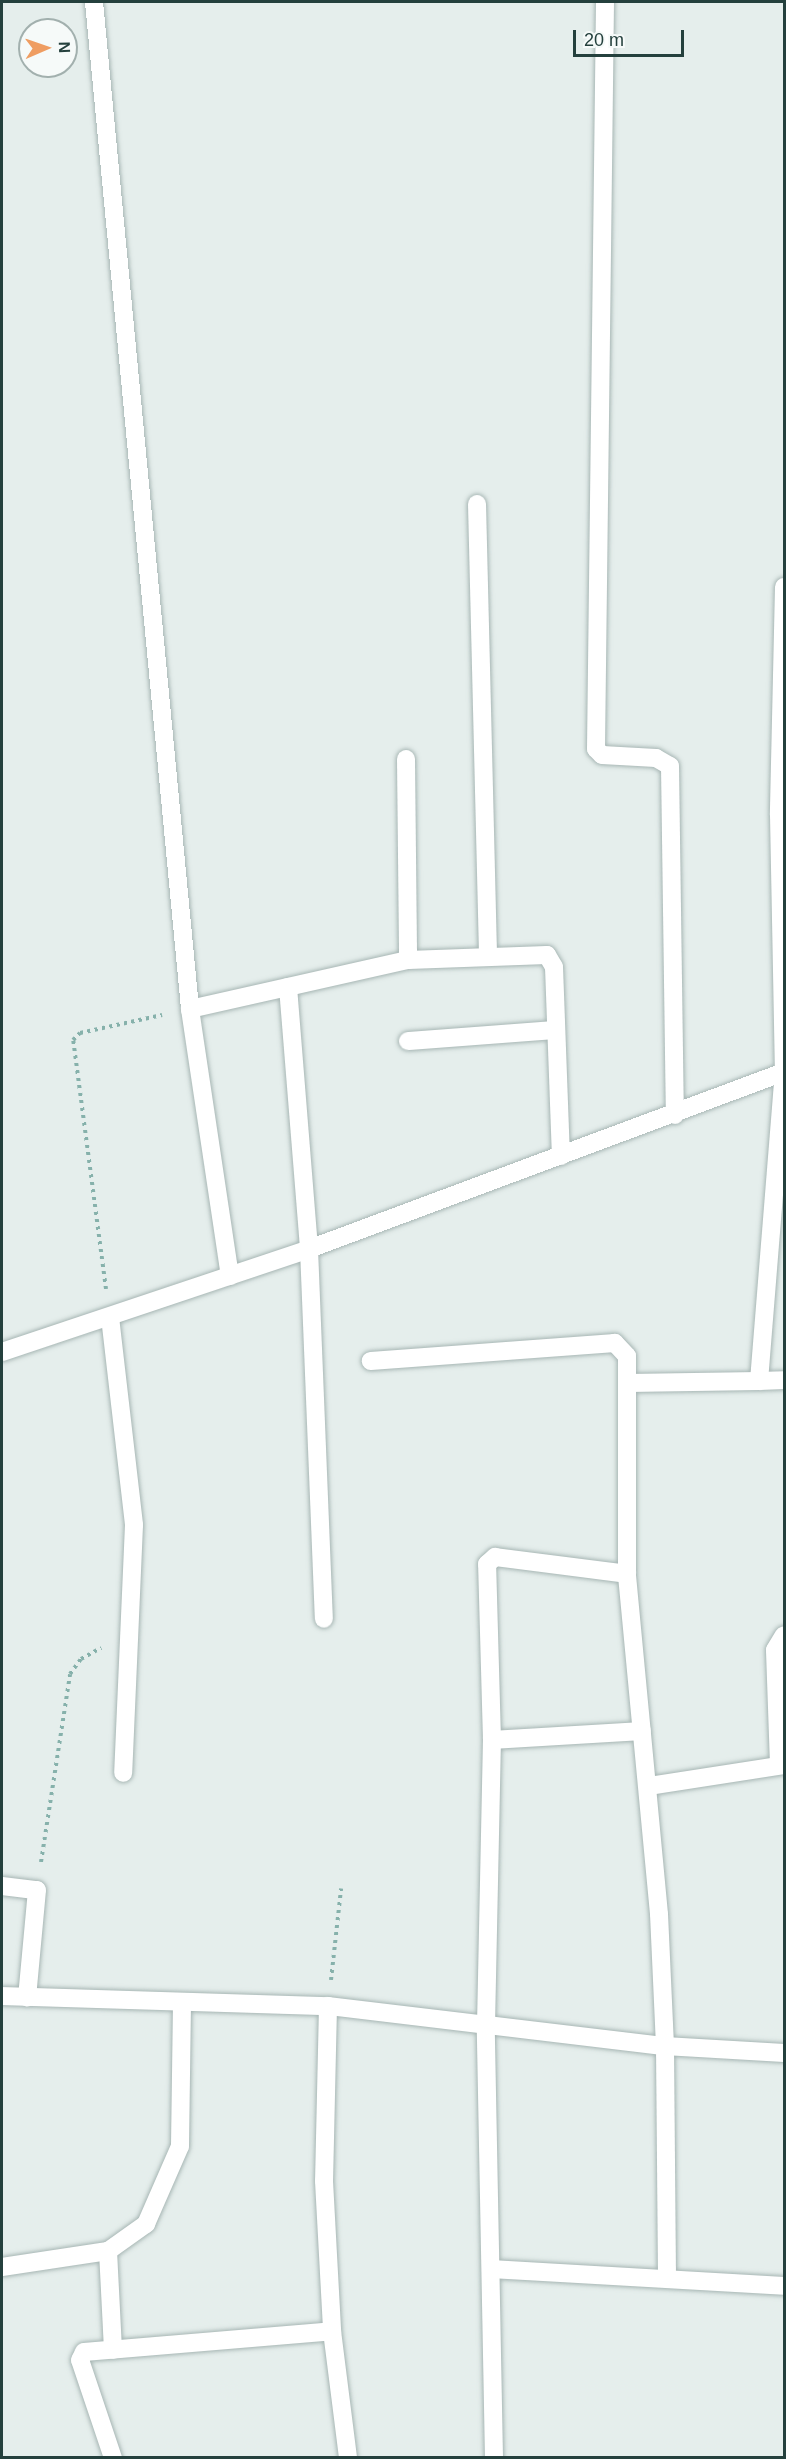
<!DOCTYPE html>
<html>
<head>
<meta charset="utf-8">
<style>
	body { margin:0 }
	#map { position:relative; width:786px; height:2459px; overflow:hidden; background:#e5eeec; font-family:Helvetica,sans-serif }
	div>[style] { position:absolute }
	.path>* { height:4px; margin-top:-2px; transform-origin:0; background:repeating-linear-gradient(90deg,#86b1ab 0 3px,transparent 0 7.5px) }
	.roads { filter:drop-shadow(0 0 2px #a7b6b4) drop-shadow(0 0 2px #a7b6b4) }
	.street>* { height:18px; margin:-9px; padding:0 9px; transform-origin:9px; border-radius:9px; background:#fff }
	.secondary>* { height:18px; margin:-9px; padding:0 9px; transform-origin:9px; border-radius:9px; background:#fff }
	span { translate:-50% -50%; white-space:nowrap; text-align:center; line-height:1.15; -webkit-text-stroke:4.5px #f6faf9; paint-order:stroke }
	.frame { position:absolute; inset:0; border:3px solid #24403d; pointer-events:none }
	.north { position:absolute; left:18px; top:18px; width:60px; height:60px; box-sizing:border-box; background:#f6faf9; border:2px solid #a2b0ae; border-radius:50%; rotate:88deg; font-size:16px; font-weight:700; line-height:24px; text-align:center; color:#24403d }
	.north::after { content:''; display:block; margin:auto; width:21px; height:27px; background:#ef9d62; clip-path:polygon(50% 0,100% 100%,50% 72%,0 100%) }
	.scale { position:absolute; left:573px; top:30px; width:111px; height:27px; box-sizing:border-box; border:3px solid #24403d; border-top:0; padding-left:8px; font-size:18px; line-height:21px; white-space:nowrap; color:#24403d; -webkit-text-stroke:4px #f6faf9; paint-order:stroke }
</style>
</head>
<body>
<div id="map">
	<div class="path">
		<i style="left:106px;top:1289px;width:251px;rotate:-97.5deg"></i>
		<i style="left:73px;top:1040px;width:10px;rotate:-45deg"></i>
		<i style="left:80px;top:1033px;width:84px;rotate:-12.4deg"></i>
		<i style="left:41px;top:1862px;width:190px;rotate:-81.2deg"></i>
		<i style="left:70px;top:1674px;width:19px;rotate:-54deg"></i>
		<i style="left:81px;top:1659px;width:23px;rotate:-29deg"></i>
		<i style="left:331px;top:1980px;width:92px;rotate:-83.7deg"></i>
	</div>
	<div class="roads">
		<div class="street">
			<i style="left:94px;top:2px;width:1012px;rotate:84.55deg"></i>
			<i style="left:190px;top:1009px;width:270px;rotate:81.5deg"></i>
			<i style="left:605px;top:2px;width:747px;rotate:90.69deg"></i>
			<i style="left:596px;top:749px;width:8px;rotate:45deg"></i>
			<i style="left:602px;top:755px;width:54px;rotate:3.2deg"></i>
			<i style="left:656px;top:758px;width:16px;rotate:30deg"></i>
			<i style="left:670px;top:766px;width:349px;rotate:89.2deg"></i>
			<i style="left:477px;top:504px;width:451px;rotate:88.6deg"></i>
			<i style="left:784px;top:587px;width:228px;rotate:91.3deg"></i>
			<i style="left:779px;top:815px;width:256px;rotate:88.9deg"></i>
			<i style="left:406px;top:759px;width:201px;rotate:89.4deg"></i>
			<i style="left:288px;top:987px;width:263px;rotate:85.4deg"></i>
			<i style="left:309px;top:1249px;width:370px;rotate:87.7deg"></i>
			<i style="left:190px;top:1009px;width:223px;rotate:-12.7deg"></i>
			<i style="left:408px;top:960px;width:139px;rotate:-2.1deg"></i>
			<i style="left:547px;top:955px;width:14px;rotate:60deg"></i>
			<i style="left:554px;top:967px;width:189px;rotate:87.9deg"></i>
			<i style="left:408px;top:1041px;width:148px;rotate:-4.3deg"></i>
			<i style="left:110px;top:1317px;width:209px;rotate:83.4deg"></i>
			<i style="left:134px;top:1525px;width:248px;rotate:92.5deg"></i>
			<i style="left:759px;top:1381px;width:25px;rotate:-2deg"></i>
			<i style="left:628px;top:1383px;width:131px;rotate:-0.9deg"></i>
			<i style="left:759px;top:1381px;width:310px;rotate:-85.4deg"></i>
			<i style="left:492px;top:1740px;width:150px;rotate:-3.4deg"></i>
			<i style="left:779px;top:1765px;width:115px;rotate:-92deg"></i>
			<i style="left:775px;top:1650px;width:17px;rotate:-59deg"></i>
			<i style="left:649px;top:1786px;width:137px;rotate:-8.8deg"></i>
			<i style="left:2px;top:1886px;width:35px;rotate:7deg"></i>
			<i style="left:37px;top:1890px;width:108px;rotate:95.3deg"></i>
			<i style="left:2px;top:1996px;width:326px;rotate:1.8deg"></i>
			<i style="left:328px;top:2006px;width:339px;rotate:6.8deg"></i>
			<i style="left:665px;top:2046px;width:132px;rotate:-92.6deg"></i>
			<i style="left:659px;top:1914px;width:342px;rotate:-95.4deg"></i>
			<i style="left:627px;top:1574px;width:218px;rotate:-90deg"></i>
			<i style="left:627px;top:1356px;width:18px;rotate:-133deg"></i>
			<i style="left:615px;top:1343px;width:245px;rotate:175.8deg"></i>
			<i style="left:328px;top:2006px;width:175px;rotate:91.3deg"></i>
			<i style="left:324px;top:2181px;width:150px;rotate:86.9deg"></i>
			<i style="left:332px;top:2331px;width:128px;rotate:82.8deg"></i>
			<i style="left:108px;top:2251px;width:99px;rotate:87.1deg"></i>
			<i style="left:2px;top:2267px;width:107px;rotate:-8.6deg"></i>
			<i style="left:108px;top:2251px;width:47px;rotate:-35.4deg"></i>
			<i style="left:146px;top:2224px;width:85px;rotate:-66.4deg"></i>
			<i style="left:180px;top:2146px;width:144px;rotate:-89.2deg"></i>
			<i style="left:491px;top:2269px;width:293px;rotate:3.3deg"></i>
			<i style="left:667px;top:2276px;width:230px;rotate:-90.5deg"></i>
			<i style="left:665px;top:2046px;width:119px;rotate:3.4deg"></i>
			<i style="left:113px;top:2458px;width:103px;rotate:-108.6deg"></i>
			<i style="left:80px;top:2360px;width:9px;rotate:-63deg"></i>
			<i style="left:84px;top:2352px;width:249px;rotate:-4.8deg"></i>
			<i style="left:494px;top:2458px;width:433px;rotate:-91.1deg"></i>
			<i style="left:486px;top:2025px;width:285px;rotate:-88.8deg"></i>
			<i style="left:492px;top:1740px;width:176px;rotate:-91.6deg"></i>
			<i style="left:487px;top:1564px;width:11px;rotate:-41deg"></i>
			<i style="left:495px;top:1557px;width:133px;rotate:7.3deg"></i>
		</div>
		<div class="secondary">
			<i style="left:2px;top:1352px;width:324px;rotate:-18.5deg"></i>
			<i style="left:309px;top:1249px;width:507px;rotate:-20.44deg"></i>
		</div>
	</div>
	<div class="frame"></div>
	<div class="north">N</div>
	<div class="scale">20 m</div>
</div>
</body>
</html>
